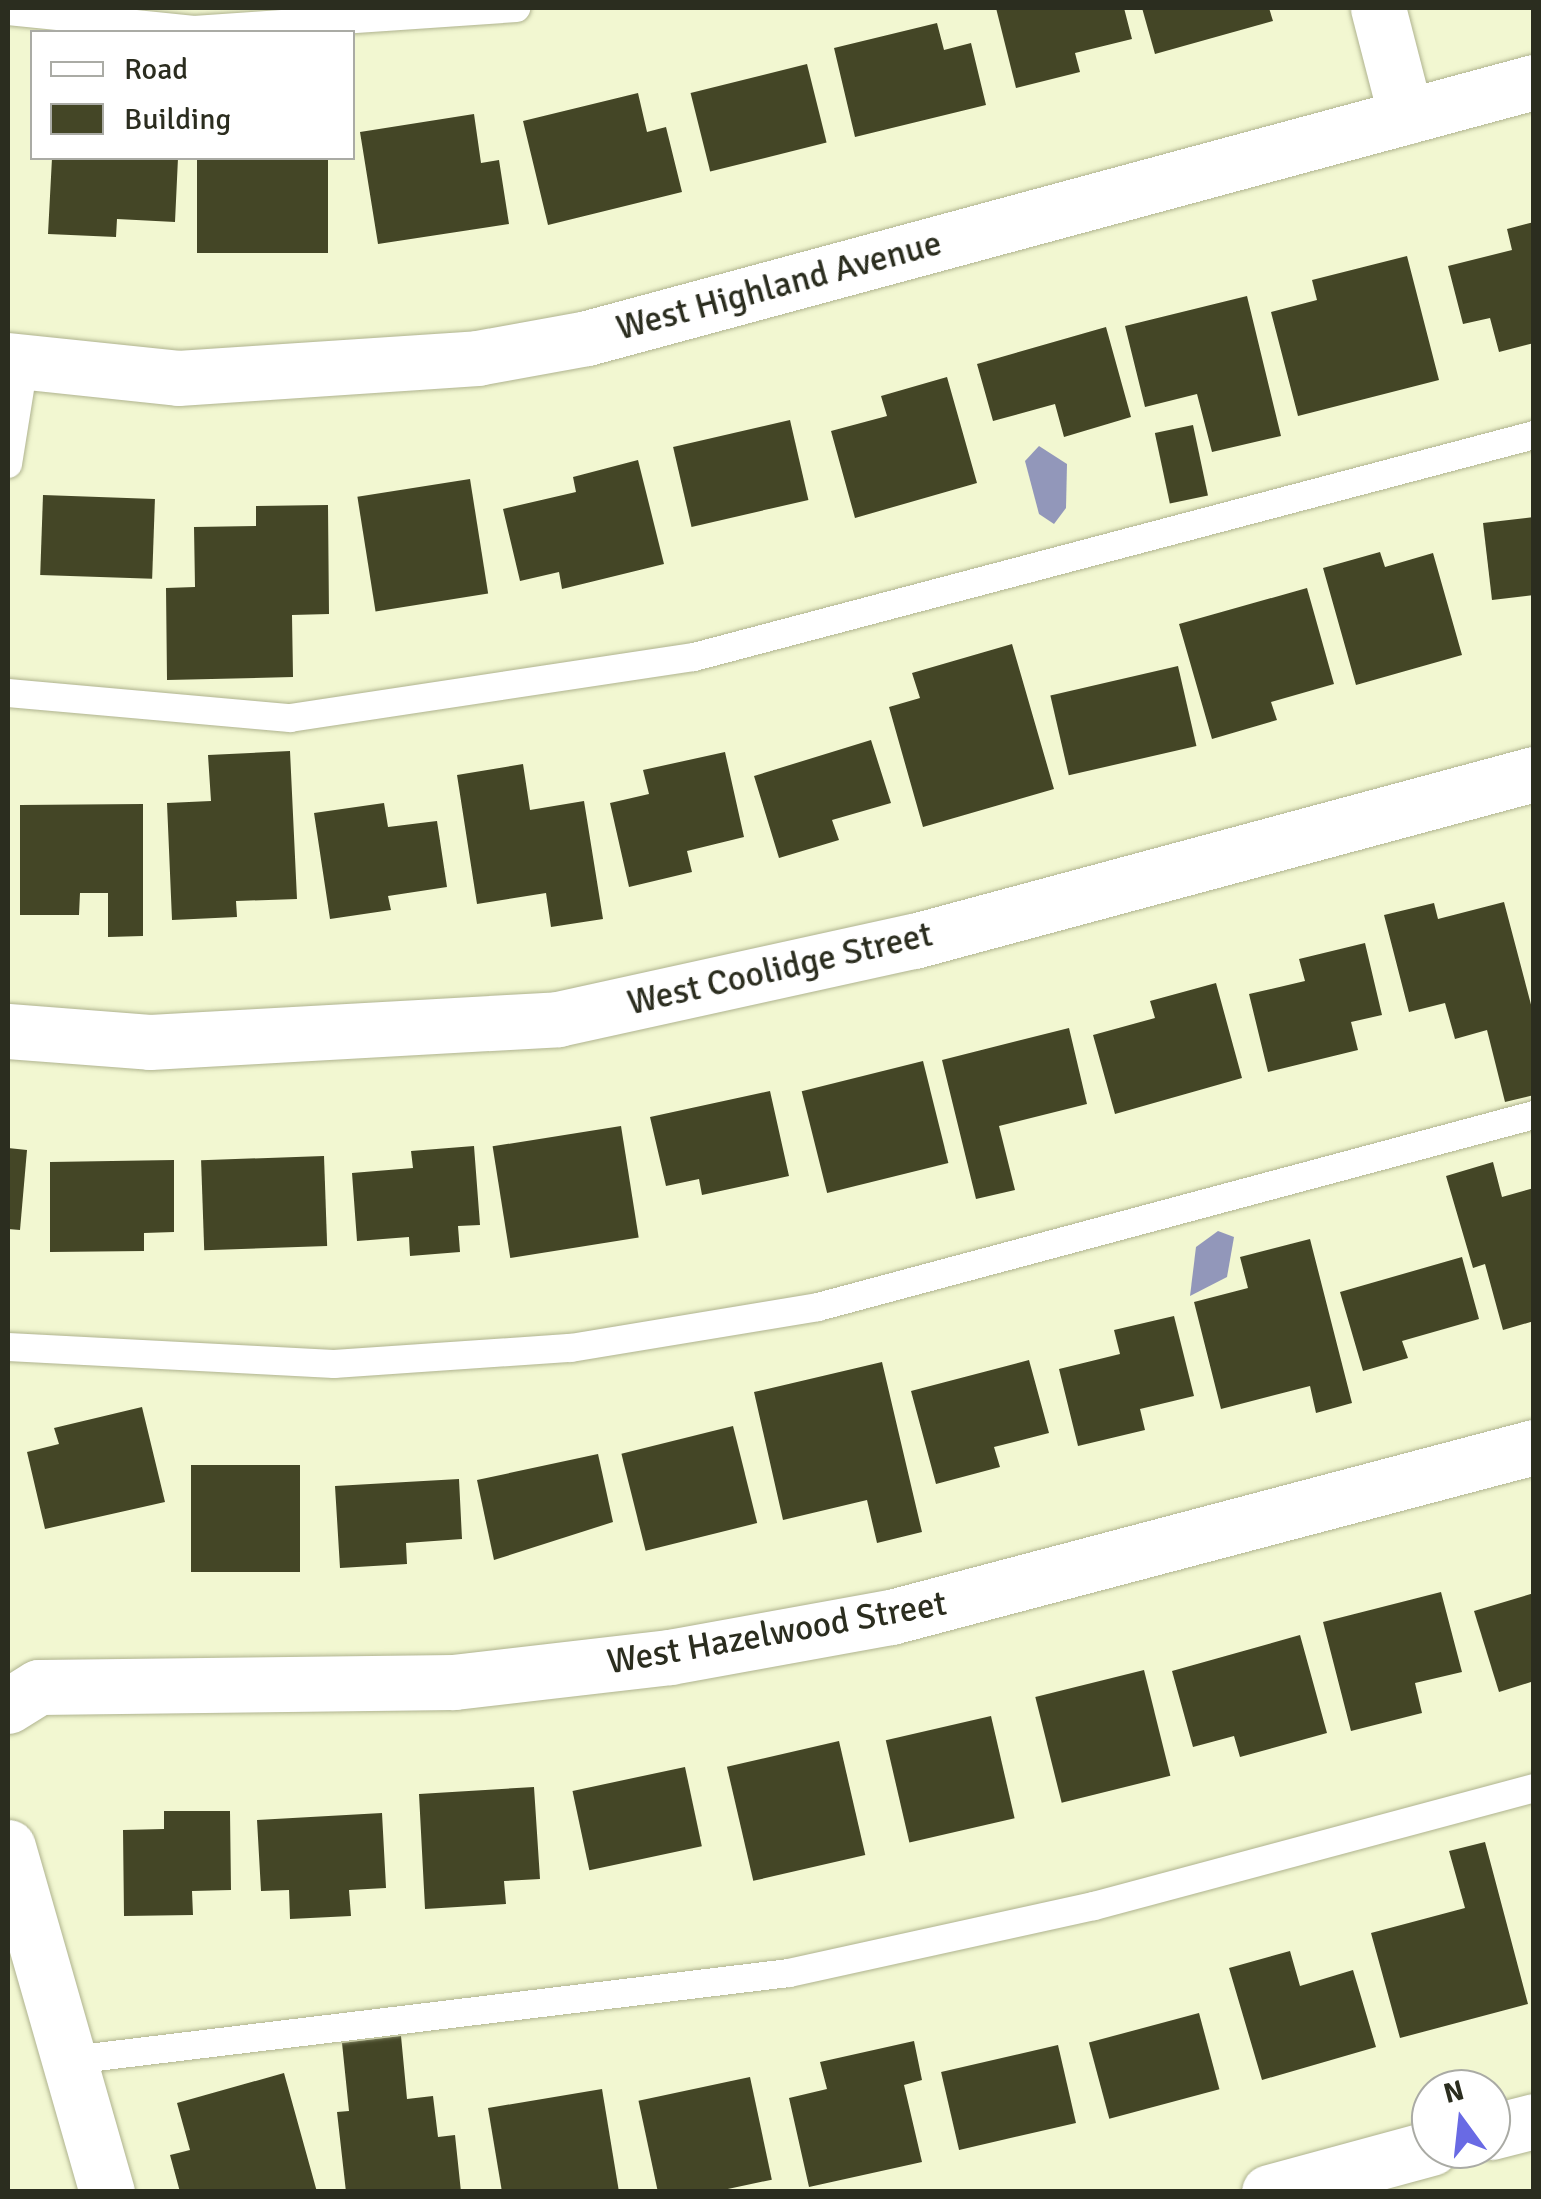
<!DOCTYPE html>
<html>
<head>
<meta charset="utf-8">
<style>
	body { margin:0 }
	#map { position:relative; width:1541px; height:2199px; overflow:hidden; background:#f2f7d1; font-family:Signika,sans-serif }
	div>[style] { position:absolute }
	.water>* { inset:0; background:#9297ba }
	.building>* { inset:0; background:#444626; transform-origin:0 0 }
	.roads { filter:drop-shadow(0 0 2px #afb38f) drop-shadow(0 0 2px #afb38f) }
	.service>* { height:28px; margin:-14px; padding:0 14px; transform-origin:14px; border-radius:14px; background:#fff }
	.minor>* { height:55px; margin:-27.5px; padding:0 27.5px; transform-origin:27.5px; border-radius:27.5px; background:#fff }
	span { translate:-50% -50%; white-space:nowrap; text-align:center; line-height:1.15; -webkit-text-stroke:10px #fff; paint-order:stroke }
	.street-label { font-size:35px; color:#2b2d1f }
	.frame { position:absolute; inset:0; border:10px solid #2b2d1f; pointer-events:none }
	.legend { position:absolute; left:30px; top:30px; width:325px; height:130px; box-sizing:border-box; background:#fff; border:2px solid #aaaba5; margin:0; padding:12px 18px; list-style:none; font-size:30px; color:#2b2d1f }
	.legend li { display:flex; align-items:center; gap:20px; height:50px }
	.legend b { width:50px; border:2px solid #aaaba5 }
	.north { position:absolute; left:1411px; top:2069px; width:100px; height:100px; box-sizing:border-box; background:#fff; border:2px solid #aaaba5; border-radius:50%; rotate:345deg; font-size:28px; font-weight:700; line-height:40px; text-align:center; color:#2b2d1f }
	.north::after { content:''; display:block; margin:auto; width:35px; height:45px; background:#696ae4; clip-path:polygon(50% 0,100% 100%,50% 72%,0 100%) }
</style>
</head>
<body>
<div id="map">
	<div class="water">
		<i style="clip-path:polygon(1039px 446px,1067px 464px,1066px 508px,1054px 524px,1039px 514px,1025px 461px)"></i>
		<i style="clip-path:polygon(1218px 1231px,1234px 1237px,1227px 1277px,1190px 1296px,1196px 1247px)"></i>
	</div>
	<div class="building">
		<i style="clip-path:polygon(996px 8px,1124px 8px,1132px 39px,1075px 53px,1080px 72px,1016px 88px)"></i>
		<i style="clip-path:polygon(1142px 8px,1269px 8px,1273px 21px,1155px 54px)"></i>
		<i style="clip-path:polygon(937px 23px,944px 50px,971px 43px,986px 105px,855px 137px,834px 48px)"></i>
		<i style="left:807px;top:64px;width:81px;height:120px;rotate:76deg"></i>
		<i style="clip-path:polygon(638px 93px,647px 132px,666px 127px,682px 192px,548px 225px,523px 121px)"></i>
		<i style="clip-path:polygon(474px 114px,481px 163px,499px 160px,509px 224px,378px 244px,360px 132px)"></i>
		<i style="clip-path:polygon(52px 158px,178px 158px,175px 222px,117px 219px,116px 237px,48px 234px)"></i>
		<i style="left:197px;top:158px;width:131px;height:95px"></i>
		<i style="clip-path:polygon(1534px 222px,1534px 343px,1499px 352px,1490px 318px,1463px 324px,1448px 266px,1512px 250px,1507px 229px)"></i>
		<i style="clip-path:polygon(1407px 256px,1439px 380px,1298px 416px,1271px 312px,1317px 300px,1312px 280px)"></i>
		<i style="clip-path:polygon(1247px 296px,1281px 436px,1212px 452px,1197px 394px,1145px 407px,1125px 326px)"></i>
		<i style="clip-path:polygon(1106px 327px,1131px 417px,1064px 437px,1055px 404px,993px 421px,977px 364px)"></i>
		<i style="clip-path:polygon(947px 377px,977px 483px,855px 518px,831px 431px,887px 416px,881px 396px)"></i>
		<i style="left:790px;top:420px;width:82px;height:120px;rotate:77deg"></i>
		<i style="left:1193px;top:425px;width:72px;height:39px;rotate:78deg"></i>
		<i style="clip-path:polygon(638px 460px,664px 564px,562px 589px,559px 572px,520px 581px,503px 509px,576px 492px,573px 477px)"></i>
		<i style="left:470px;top:479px;width:116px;height:114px;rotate:81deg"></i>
		<i style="left:43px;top:495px;width:112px;height:80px;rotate:2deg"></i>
		<i style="clip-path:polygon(328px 505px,329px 614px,292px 615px,293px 677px,167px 680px,166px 588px,195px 587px,194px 527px,256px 526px,256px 506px)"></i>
		<i style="clip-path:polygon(1534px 517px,1534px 595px,1492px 600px,1483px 523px)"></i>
		<i style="clip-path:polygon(1380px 552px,1385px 567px,1433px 553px,1462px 655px,1356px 685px,1323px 568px)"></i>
		<i style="clip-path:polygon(1307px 588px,1334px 684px,1271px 702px,1277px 720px,1212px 739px,1179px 624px)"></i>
		<i style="clip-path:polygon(1012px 644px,1054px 789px,923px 827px,889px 707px,920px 698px,912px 673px)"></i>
		<i style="left:1178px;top:666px;width:82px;height:131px;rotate:77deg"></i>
		<i style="clip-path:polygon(871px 740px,891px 803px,832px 820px,839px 840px,779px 858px,754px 776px)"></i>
		<i style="clip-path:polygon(290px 751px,297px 899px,236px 901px,237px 917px,172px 920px,167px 803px,211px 801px,208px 755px)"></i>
		<i style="clip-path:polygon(725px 752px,744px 837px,687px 851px,692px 872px,629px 887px,610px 803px,649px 794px,643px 770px)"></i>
		<i style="clip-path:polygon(523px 764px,530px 810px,584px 801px,603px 919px,551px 927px,546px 893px,477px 904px,457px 775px)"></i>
		<i style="clip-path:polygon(384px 803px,388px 827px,437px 821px,447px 887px,388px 896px,391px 910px,330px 919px,314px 813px)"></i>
		<i style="clip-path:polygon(143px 804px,143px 936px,108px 937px,108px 893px,80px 893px,79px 915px,20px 915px,20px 805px)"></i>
		<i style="clip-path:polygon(1504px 902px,1534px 1016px,1534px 1095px,1505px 1102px,1487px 1030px,1455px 1039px,1445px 1003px,1409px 1012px,1384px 915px,1434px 903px,1438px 919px)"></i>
		<i style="clip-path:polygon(1365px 943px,1382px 1015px,1351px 1022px,1358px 1050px,1268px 1072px,1249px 994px,1305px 981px,1299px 959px)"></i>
		<i style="clip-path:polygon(1216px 983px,1242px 1078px,1115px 1114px,1093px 1035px,1155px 1018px,1150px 1001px)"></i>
		<i style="clip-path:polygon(1069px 1028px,1087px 1104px,999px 1126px,1015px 1190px,976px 1199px,942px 1060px)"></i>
		<i style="left:923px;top:1061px;width:105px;height:125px;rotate:76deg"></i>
		<i style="clip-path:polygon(770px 1091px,789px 1176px,702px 1195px,699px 1179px,666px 1186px,650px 1117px)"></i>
		<i style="left:621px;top:1126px;width:113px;height:130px;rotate:81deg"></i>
		<i style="clip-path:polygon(474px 1146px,480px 1225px,458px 1226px,460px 1252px,410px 1256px,409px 1237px,357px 1241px,352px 1173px,413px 1168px,411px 1151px)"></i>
		<i style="clip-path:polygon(8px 1148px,27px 1150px,20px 1230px,8px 1229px)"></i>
		<i style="left:324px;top:1156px;width:90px;height:123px;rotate:88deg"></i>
		<i style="clip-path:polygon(174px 1160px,174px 1232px,144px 1233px,144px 1251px,50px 1252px,50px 1162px)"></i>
		<i style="clip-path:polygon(1493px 1162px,1502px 1197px,1534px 1188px,1534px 1321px,1503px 1330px,1485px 1264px,1473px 1268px,1446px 1176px)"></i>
		<i style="clip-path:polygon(1310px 1239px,1352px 1403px,1316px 1413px,1310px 1386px,1221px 1409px,1194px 1302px,1248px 1288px,1240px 1257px)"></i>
		<i style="clip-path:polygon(1462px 1257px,1479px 1319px,1402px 1341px,1408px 1358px,1363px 1371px,1340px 1292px)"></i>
		<i style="clip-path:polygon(1174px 1316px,1194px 1396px,1140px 1409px,1145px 1430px,1078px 1446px,1059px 1369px,1120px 1354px,1114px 1330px)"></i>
		<i style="clip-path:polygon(1029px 1360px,1049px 1433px,994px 1447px,1000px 1467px,936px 1484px,911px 1391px)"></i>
		<i style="clip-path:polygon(882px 1362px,922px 1532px,877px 1543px,867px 1500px,783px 1520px,754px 1392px)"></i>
		<i style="clip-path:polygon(142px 1407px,165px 1502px,45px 1529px,27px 1452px,59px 1444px,54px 1428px)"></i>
		<i style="left:733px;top:1426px;width:100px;height:115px;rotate:76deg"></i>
		<i style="clip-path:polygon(598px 1454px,613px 1522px,494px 1560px,477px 1480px)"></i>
		<i style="left:191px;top:1465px;width:109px;height:107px"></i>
		<i style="clip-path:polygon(459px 1479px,462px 1539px,406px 1543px,407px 1564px,340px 1568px,335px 1486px)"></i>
		<i style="clip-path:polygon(1441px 1592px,1462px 1672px,1415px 1683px,1422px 1713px,1351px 1731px,1323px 1622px)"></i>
		<i style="clip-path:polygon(1534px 1593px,1534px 1681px,1499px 1692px,1474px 1611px)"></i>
		<i style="clip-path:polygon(1300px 1635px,1327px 1733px,1240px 1757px,1234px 1736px,1193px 1747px,1172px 1671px)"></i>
		<i style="left:1144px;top:1670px;width:109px;height:112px;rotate:76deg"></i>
		<i style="left:991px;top:1716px;width:105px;height:108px;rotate:77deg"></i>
		<i style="left:839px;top:1741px;width:117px;height:115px;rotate:77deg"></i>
		<i style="left:685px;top:1767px;width:81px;height:115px;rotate:78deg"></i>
		<i style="clip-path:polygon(534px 1787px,540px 1879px,504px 1881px,506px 1904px,425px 1909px,419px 1794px)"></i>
		<i style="clip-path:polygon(164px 1811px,230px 1811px,231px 1890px,192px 1891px,193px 1915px,124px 1916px,123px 1830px,164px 1829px)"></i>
		<i style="clip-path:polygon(382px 1813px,386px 1888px,349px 1890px,351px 1916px,290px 1919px,289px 1890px,261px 1891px,257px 1820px)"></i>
		<i style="clip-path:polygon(1485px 1842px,1528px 2004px,1400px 2038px,1371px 1933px,1465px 1908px,1449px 1851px)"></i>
		<i style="clip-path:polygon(1290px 1951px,1300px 1986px,1353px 1970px,1376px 2047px,1262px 2080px,1229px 1968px)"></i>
		<i style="left:1199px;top:2013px;width:79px;height:114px;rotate:75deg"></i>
		<i style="clip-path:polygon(401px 2036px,407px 2099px,433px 2096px,438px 2137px,455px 2135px,461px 2192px,346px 2192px,337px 2112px,349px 2111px,342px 2043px)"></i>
		<i style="clip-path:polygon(914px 2041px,922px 2080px,904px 2085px,922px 2162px,809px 2187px,789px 2098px,827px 2089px,820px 2062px)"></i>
		<i style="left:1058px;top:2045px;width:80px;height:120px;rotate:77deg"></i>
		<i style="clip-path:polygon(284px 2073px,317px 2192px,180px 2192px,170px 2155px,190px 2150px,177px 2103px)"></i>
		<i style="left:750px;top:2077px;width:105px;height:114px;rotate:78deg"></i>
		<i style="clip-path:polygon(602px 2089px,619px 2192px,502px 2192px,488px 2108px)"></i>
	</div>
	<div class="roads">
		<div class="service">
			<i style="left:8px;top:11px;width:187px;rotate:5.8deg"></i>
			<i style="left:194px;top:30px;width:323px;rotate:-3.9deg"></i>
			<i style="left:8px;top:464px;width:101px;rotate:-80.9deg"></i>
			<i style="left:8px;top:693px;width:283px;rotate:5.1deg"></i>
			<i style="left:290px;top:718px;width:409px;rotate:-8.6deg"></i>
			<i style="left:694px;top:657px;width:869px;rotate:-14.8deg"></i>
			<i style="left:8px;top:1347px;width:326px;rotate:3deg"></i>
			<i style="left:334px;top:1364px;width:238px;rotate:-3.9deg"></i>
			<i style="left:571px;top:1348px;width:250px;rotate:-9.4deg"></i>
			<i style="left:818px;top:1307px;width:741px;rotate:-15.01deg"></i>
			<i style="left:72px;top:2060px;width:722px;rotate:-6.92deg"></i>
			<i style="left:789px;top:1973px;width:312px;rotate:-12.4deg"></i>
			<i style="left:1094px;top:1906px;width:456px;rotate:-15deg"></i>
		</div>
		<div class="minor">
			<i style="left:1378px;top:8px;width:112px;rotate:75.5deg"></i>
			<i style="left:8px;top:360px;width:171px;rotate:6deg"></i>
			<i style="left:178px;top:378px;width:300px;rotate:-3.8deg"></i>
			<i style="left:477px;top:358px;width:112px;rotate:-10.3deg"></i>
			<i style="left:587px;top:338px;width:981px;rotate:-15.13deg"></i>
			<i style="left:8px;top:1031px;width:142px;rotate:4.4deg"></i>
			<i style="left:150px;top:1042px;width:409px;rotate:-3.2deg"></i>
			<i style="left:558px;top:1019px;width:364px;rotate:-12.4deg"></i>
			<i style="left:914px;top:941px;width:642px;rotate:-15.08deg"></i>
			<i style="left:8px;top:1706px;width:36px;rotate:-32deg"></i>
			<i style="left:39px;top:1687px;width:415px;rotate:-0.7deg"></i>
			<i style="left:454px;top:1682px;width:217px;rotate:-6.6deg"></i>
			<i style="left:670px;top:1657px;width:225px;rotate:-10.3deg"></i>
			<i style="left:891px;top:1617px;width:665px;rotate:-14.81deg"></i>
			<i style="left:8px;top:1847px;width:359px;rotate:74deg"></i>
			<i style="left:1491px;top:2132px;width:44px;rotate:-14.3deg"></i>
			<i style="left:1269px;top:2192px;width:168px;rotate:-15.2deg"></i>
		</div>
	</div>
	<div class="street-label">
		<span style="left:779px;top:286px;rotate:-15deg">West Highland Avenue</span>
		<span style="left:780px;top:969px;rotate:-13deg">West Coolidge Street</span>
		<span style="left:777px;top:1633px;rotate:-10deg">West Hazelwood Street</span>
	</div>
	<div class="frame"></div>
	<ul class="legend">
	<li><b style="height:12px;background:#fff"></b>Road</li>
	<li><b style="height:28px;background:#444626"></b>Building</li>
	</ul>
	<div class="north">N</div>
</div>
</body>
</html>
